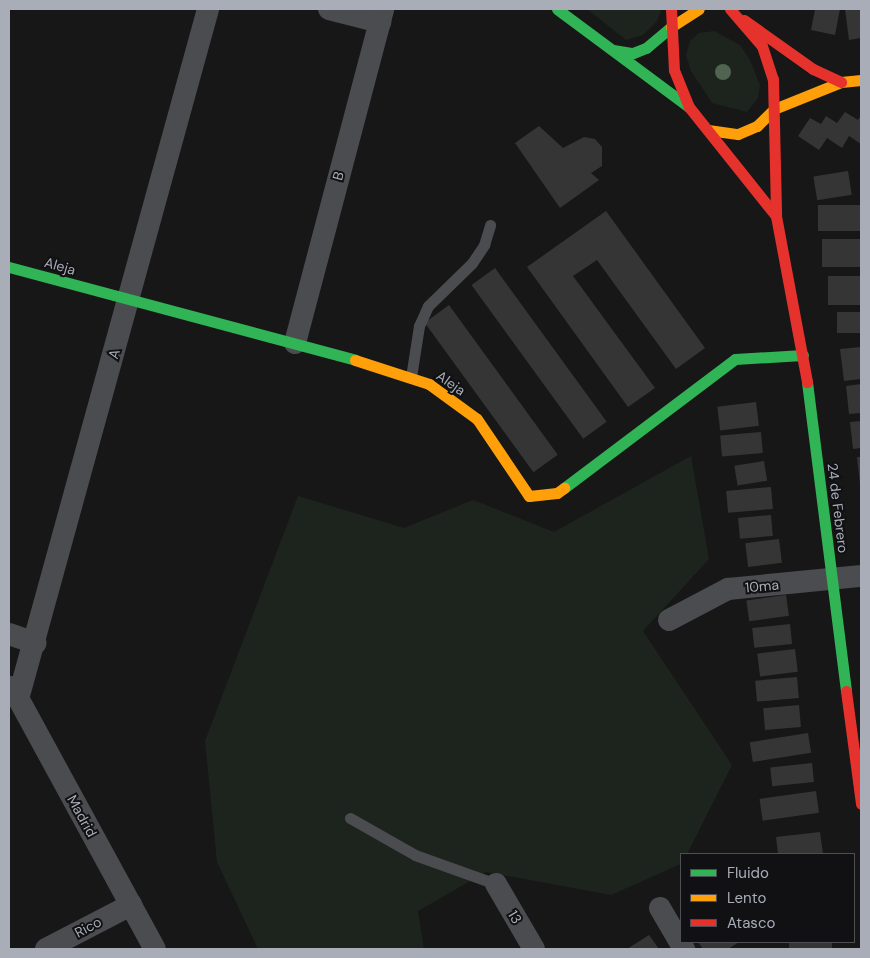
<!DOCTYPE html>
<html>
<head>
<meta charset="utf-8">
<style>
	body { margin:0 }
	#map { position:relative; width:870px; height:958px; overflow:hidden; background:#171717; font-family:"DM Sans",sans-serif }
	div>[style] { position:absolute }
	.green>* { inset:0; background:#1d241e }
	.building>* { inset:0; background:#353536; transform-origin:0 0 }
	.lane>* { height:11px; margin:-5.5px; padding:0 5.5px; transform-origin:5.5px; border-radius:5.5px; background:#4b4c50 }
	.street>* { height:22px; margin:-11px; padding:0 11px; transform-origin:11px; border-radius:11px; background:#4b4c50 }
	.fast>* { height:11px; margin:-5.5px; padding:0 5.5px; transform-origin:5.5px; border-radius:5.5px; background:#30b455 }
	.slow>* { height:11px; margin:-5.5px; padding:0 5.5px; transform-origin:5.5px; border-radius:5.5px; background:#ff9f0a }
	.jam>* { height:11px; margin:-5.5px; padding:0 5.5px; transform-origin:5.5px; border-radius:5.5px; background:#e5322d }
	.trees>* { width:16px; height:16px; margin:-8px; border-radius:50%; background:#506451 }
	span { translate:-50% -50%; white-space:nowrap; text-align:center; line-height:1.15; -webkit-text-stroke:4px #111113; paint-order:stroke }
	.street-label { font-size:14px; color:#a8adb8 }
	.frame { position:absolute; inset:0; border:10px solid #a8adb8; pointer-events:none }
	.legend { position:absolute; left:680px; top:853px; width:175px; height:90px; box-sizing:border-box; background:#111113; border:1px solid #4d4f55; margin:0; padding:6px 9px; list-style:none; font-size:15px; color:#a8adb8 }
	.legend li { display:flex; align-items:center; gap:10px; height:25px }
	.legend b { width:25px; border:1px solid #4d4f55 }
</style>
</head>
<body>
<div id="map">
	<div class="green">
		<i style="clip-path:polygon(587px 9px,661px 9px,661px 10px,657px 21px,643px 35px,626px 40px)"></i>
		<i style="clip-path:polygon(714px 31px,740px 45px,750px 60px,760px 85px,758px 98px,747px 112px,712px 103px,691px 71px,686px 55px,690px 41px,699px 33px)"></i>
		<i style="clip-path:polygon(691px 456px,709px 559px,643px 631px,732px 765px,687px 854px,681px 854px,681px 864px,611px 895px,486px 872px,418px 911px,424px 949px,258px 949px,217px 862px,205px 741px,298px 496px,404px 528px,473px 500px,554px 532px)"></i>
	</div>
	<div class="building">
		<i style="clip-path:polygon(815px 9px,840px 9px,835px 35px,811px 30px)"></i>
		<i style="clip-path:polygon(845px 9px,861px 9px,861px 38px,849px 40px)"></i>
		<i style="clip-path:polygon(845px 112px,858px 120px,861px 115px,861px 144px,849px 136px,842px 148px,827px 138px,819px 150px,798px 136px,810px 118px,821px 124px,826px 116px,837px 123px)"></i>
		<i style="clip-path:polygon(539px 126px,563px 148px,584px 137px,595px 139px,602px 147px,602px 166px,591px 173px,599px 180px,560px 208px,515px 143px)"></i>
		<i style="left:848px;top:171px;width:24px;height:35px;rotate:81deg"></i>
		<i style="left:861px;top:205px;width:26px;height:43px;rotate:90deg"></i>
		<i style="clip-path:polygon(606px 211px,705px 348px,676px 369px,597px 260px,573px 276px,655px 388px,628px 407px,527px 267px)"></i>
		<i style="left:861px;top:239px;width:28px;height:39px;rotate:90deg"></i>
		<i style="left:495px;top:268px;width:190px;height:29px;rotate:54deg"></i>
		<i style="left:861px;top:276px;width:29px;height:33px;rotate:90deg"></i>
		<i style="left:449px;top:305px;width:185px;height:30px;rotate:54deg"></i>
		<i style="left:861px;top:312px;width:21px;height:24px;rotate:90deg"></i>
		<i style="clip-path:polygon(861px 347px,861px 379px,844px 381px,840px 349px)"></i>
		<i style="clip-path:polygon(861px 384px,861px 413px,849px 414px,846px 386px)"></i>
		<i style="left:756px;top:402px;width:24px;height:39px;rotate:83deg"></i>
		<i style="clip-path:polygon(861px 421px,861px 448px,853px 449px,850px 422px)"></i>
		<i style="left:761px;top:432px;width:21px;height:41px;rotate:85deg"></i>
		<i style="clip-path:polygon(857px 457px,861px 457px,861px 484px,860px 484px)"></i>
		<i style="left:764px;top:461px;width:20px;height:30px;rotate:81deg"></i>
		<i style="left:771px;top:487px;width:22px;height:45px;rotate:85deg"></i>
		<i style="left:771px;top:515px;width:21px;height:33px;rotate:85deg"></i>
		<i style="left:779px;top:539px;width:24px;height:34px;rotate:83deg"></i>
		<i style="left:786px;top:595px;width:21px;height:40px;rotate:82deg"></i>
		<i style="left:790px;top:624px;width:20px;height:38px;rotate:84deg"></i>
		<i style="left:795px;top:649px;width:23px;height:38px;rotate:83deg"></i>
		<i style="left:797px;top:677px;width:21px;height:42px;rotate:85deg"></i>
		<i style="left:799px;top:705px;width:22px;height:36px;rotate:85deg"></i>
		<i style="left:808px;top:733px;width:20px;height:59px;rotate:81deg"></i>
		<i style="left:812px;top:763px;width:19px;height:42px;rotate:84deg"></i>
		<i style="left:816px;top:791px;width:22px;height:57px;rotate:82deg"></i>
		<i style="clip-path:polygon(820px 832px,823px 854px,778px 854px,776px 837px)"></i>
		<i style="clip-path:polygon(649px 935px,659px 949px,627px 949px)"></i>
		<i style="clip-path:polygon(698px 942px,739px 942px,728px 949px,703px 949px)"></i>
		<i style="left:789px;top:942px;width:43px;height:7px"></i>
	</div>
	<div class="lane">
		<i style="left:411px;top:377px;width:52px;rotate:-81.1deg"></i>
		<i style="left:419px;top:326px;width:22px;rotate:-66deg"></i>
		<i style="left:428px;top:306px;width:62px;rotate:-44.3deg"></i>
		<i style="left:472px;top:263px;width:22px;rotate:-56deg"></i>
		<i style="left:484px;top:245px;width:21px;rotate:-73deg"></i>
		<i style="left:350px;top:818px;width:75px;rotate:29.6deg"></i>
		<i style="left:415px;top:855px;width:86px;rotate:19.7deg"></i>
	</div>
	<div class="street">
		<i style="left:329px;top:9px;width:53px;rotate:14.3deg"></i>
		<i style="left:295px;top:343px;width:345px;rotate:-75.2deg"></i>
		<i style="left:669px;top:620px;width:67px;rotate:-27.7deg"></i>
		<i style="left:728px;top:589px;width:134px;rotate:-5.6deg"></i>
		<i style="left:9px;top:634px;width:28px;rotate:19deg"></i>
		<i style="left:12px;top:687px;width:298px;rotate:61.4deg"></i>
		<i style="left:18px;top:699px;width:716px;rotate:-74.6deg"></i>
		<i style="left:496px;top:884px;width:75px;rotate:59.7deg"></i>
		<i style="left:660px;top:908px;width:48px;rotate:59.7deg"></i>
		<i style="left:46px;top:949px;width:96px;rotate:-27.4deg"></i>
	</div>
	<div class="fast">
		<i style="left:557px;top:9px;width:164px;rotate:36.6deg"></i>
		<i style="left:613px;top:50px;width:20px;rotate:9deg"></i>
		<i style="left:633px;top:53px;width:14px;rotate:-21deg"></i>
		<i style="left:646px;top:48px;width:33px;rotate:-40deg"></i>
		<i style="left:9px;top:267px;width:358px;rotate:15deg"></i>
		<i style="left:807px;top:382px;width:311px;rotate:82.8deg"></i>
		<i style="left:564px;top:488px;width:214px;rotate:-37deg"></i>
		<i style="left:735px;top:359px;width:68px;rotate:-3.4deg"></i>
	</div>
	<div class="slow">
		<i style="left:671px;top:27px;width:33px;rotate:-33deg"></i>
		<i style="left:774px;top:109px;width:72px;rotate:-21.9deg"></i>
		<i style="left:841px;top:82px;width:20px;rotate:-6deg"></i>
		<i style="left:708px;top:130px;width:30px;rotate:8deg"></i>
		<i style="left:738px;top:134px;width:21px;rotate:-23deg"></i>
		<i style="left:757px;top:126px;width:24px;rotate:-45deg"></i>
		<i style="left:355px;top:360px;width:78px;rotate:18deg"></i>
		<i style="left:429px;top:384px;width:59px;rotate:36.1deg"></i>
		<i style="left:477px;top:419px;width:93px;rotate:56deg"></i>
		<i style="left:529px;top:496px;width:28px;rotate:-6deg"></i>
		<i style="left:557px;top:493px;width:9px;rotate:-36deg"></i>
	</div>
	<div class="jam">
		<i style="left:671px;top:9px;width:61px;rotate:87.2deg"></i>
		<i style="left:674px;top:70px;width:40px;rotate:68deg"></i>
		<i style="left:689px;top:107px;width:139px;rotate:51.4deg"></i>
		<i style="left:730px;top:9px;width:49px;rotate:49.1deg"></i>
		<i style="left:762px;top:46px;width:35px;rotate:72deg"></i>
		<i style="left:773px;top:79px;width:137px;rotate:88.7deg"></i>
		<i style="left:776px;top:216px;width:169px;rotate:79.4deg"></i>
		<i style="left:744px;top:20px;width:85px;rotate:35.4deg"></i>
		<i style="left:813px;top:69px;width:31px;rotate:25deg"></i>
		<i style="left:846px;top:691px;width:114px;rotate:82.4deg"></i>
	</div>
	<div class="trees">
		<i style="left:723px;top:72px"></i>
	</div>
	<div class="street-label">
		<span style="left:338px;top:176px;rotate:-75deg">B</span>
		<span style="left:60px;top:266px;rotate:16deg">Aleja</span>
		<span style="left:114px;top:354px;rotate:-75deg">A</span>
		<span style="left:451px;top:383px;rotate:35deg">Aleja</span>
		<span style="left:838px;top:508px;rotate:83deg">24 de Febrero</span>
		<span style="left:762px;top:586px;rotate:-5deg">10ma</span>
		<span style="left:82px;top:816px;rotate:61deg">Madrid</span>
		<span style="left:515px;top:917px;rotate:60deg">13</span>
		<span style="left:88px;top:927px;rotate:-28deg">Rico</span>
	</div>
	<div class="frame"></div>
	<ul class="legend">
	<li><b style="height:6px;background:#30b455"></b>Fluido</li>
	<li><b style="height:6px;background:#ff9f0a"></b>Lento</li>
	<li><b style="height:6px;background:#e5322d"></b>Atasco</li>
	</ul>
</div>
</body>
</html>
